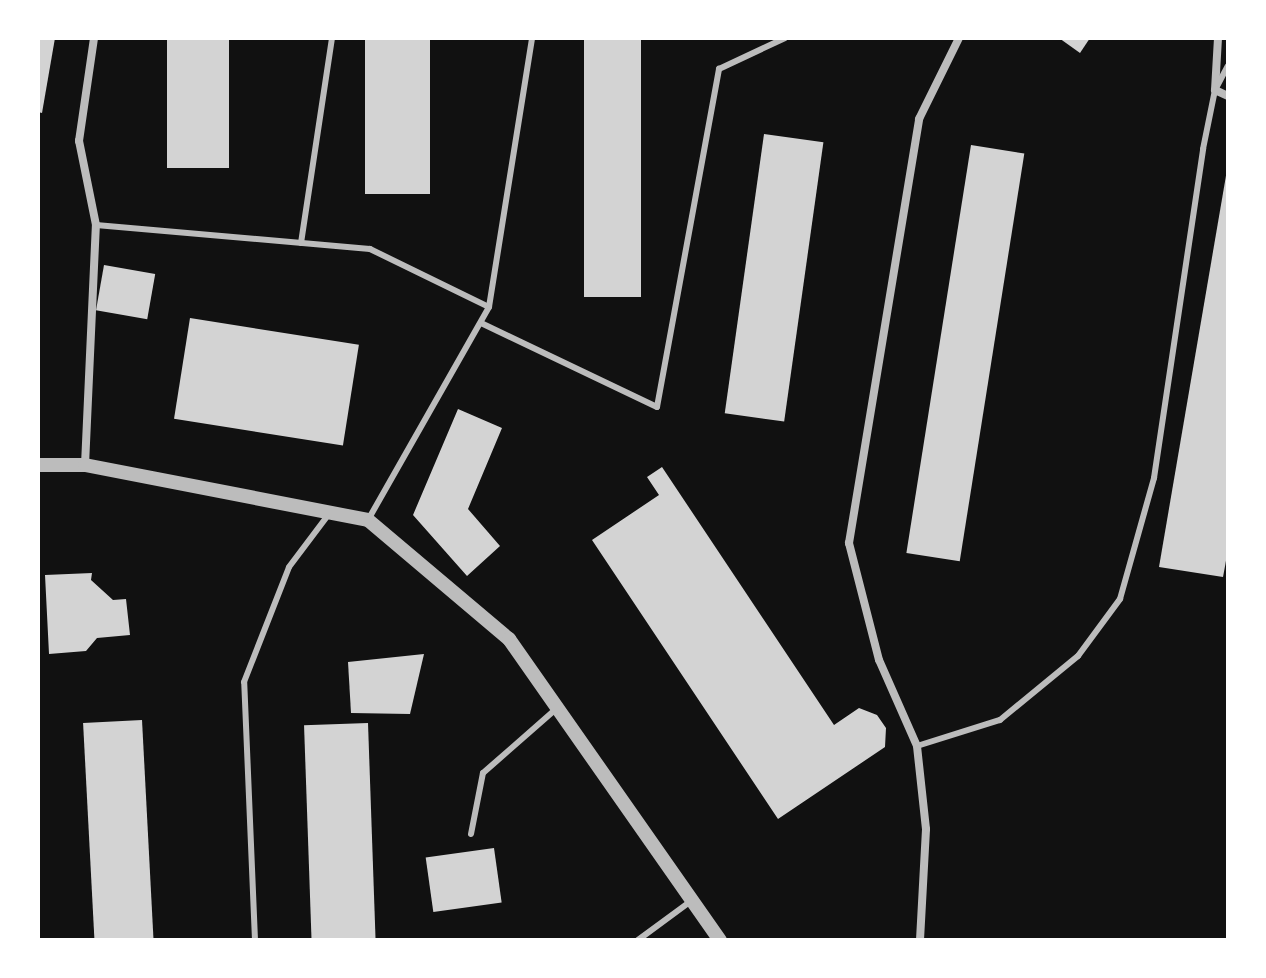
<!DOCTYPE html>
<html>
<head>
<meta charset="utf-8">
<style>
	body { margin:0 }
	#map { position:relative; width:1266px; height:978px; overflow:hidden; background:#111; font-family:Arial,sans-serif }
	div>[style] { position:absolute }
	.building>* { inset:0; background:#d3d3d3; transform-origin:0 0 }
	.service>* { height:6px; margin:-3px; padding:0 3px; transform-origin:3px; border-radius:3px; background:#bcbcbc }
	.minor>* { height:8px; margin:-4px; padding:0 4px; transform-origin:4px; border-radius:4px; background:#bcbcbc }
	.tertiary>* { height:14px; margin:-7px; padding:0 7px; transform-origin:7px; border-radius:7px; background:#bcbcbc }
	span { translate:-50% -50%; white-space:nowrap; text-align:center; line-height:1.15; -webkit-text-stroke:7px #fff; paint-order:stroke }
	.frame { position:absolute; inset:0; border:40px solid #fff; pointer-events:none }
</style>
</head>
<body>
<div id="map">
	<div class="building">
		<i style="clip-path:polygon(38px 38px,55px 38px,42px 113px,38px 112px)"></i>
		<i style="left:167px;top:38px;width:62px;height:130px"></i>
		<i style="left:365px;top:38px;width:65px;height:156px"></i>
		<i style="left:584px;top:38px;width:57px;height:259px"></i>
		<i style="clip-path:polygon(1059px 38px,1090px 38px,1080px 53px)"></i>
		<i style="left:764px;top:134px;width:60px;height:282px;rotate:8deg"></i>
		<i style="left:971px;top:145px;width:54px;height:413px;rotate:9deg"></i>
		<i style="clip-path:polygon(1228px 164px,1228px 550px,1223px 577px,1159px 567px)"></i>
		<i style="left:104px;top:265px;width:52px;height:46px;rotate:10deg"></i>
		<i style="left:190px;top:318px;width:171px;height:102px;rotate:9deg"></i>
		<i style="clip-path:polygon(458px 409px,502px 428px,468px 509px,500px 546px,467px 576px,413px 515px)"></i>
		<i style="clip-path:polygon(662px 467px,834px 725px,859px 708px,877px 715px,886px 728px,885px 747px,778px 819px,592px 540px,659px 495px,647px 477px)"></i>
		<i style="clip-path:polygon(92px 573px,91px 580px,113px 600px,126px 599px,130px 635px,97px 638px,86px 651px,49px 654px,45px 575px)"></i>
		<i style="clip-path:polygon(424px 654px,410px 714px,351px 713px,348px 662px)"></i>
		<i style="left:142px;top:720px;width:220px;height:59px;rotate:87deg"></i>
		<i style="left:368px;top:723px;width:217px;height:64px;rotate:88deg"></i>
		<i style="left:494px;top:848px;width:55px;height:69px;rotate:82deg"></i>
	</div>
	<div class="service">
		<i style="left:96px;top:225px;width:275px;rotate:5deg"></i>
		<i style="left:370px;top:249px;width:132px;rotate:26deg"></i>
		<i style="left:301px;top:243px;width:207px;rotate:-81.4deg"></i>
		<i style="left:481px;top:323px;width:195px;rotate:25.5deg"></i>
		<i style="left:657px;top:407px;width:344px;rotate:-79.6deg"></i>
		<i style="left:719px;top:69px;width:73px;rotate:-25.2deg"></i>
		<i style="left:368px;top:520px;width:245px;rotate:-60.4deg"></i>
		<i style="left:489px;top:307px;width:272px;rotate:-80.9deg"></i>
		<i style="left:917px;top:746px;width:87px;rotate:-17.4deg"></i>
		<i style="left:1000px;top:720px;width:101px;rotate:-39.4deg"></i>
		<i style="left:1078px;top:656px;width:71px;rotate:-53.6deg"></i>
		<i style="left:1120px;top:599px;width:126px;rotate:-74.3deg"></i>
		<i style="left:1154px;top:478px;width:333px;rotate:-81.5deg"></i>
		<i style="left:1203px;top:149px;width:60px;rotate:-78.5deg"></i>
		<i style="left:1215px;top:90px;width:27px;rotate:-62deg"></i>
		<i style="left:471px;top:834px;width:62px;rotate:-78.9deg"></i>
		<i style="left:483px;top:773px;width:97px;rotate:-41.2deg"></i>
		<i style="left:255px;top:940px;width:258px;rotate:-92.4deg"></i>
		<i style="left:244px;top:682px;width:123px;rotate:-68.6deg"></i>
		<i style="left:289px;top:567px;width:66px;rotate:-53deg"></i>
		<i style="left:638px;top:940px;width:66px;rotate:-36.3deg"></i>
	</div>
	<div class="minor">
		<i style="left:1218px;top:38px;width:52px;rotate:93.3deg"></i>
		<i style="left:1215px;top:90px;width:14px;rotate:25deg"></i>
		<i style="left:85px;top:465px;width:240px;rotate:-87.4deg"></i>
		<i style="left:96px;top:225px;width:86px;rotate:-101.4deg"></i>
		<i style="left:79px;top:141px;width:104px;rotate:-81.7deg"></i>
		<i style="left:920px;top:940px;width:111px;rotate:-86.9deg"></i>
		<i style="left:926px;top:829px;width:83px;rotate:-96.2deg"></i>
		<i style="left:917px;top:746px;width:94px;rotate:-113.8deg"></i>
		<i style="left:879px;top:660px;width:121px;rotate:-104.4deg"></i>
		<i style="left:849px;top:543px;width:430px;rotate:-80.6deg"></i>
		<i style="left:919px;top:119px;width:90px;rotate:-63.7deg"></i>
	</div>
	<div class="tertiary">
		<i style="left:38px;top:465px;width:47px"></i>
		<i style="left:85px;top:465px;width:288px;rotate:11deg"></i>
		<i style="left:368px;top:520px;width:185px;rotate:40.2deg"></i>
		<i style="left:509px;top:639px;width:368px;rotate:55deg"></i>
	</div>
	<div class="frame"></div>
</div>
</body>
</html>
